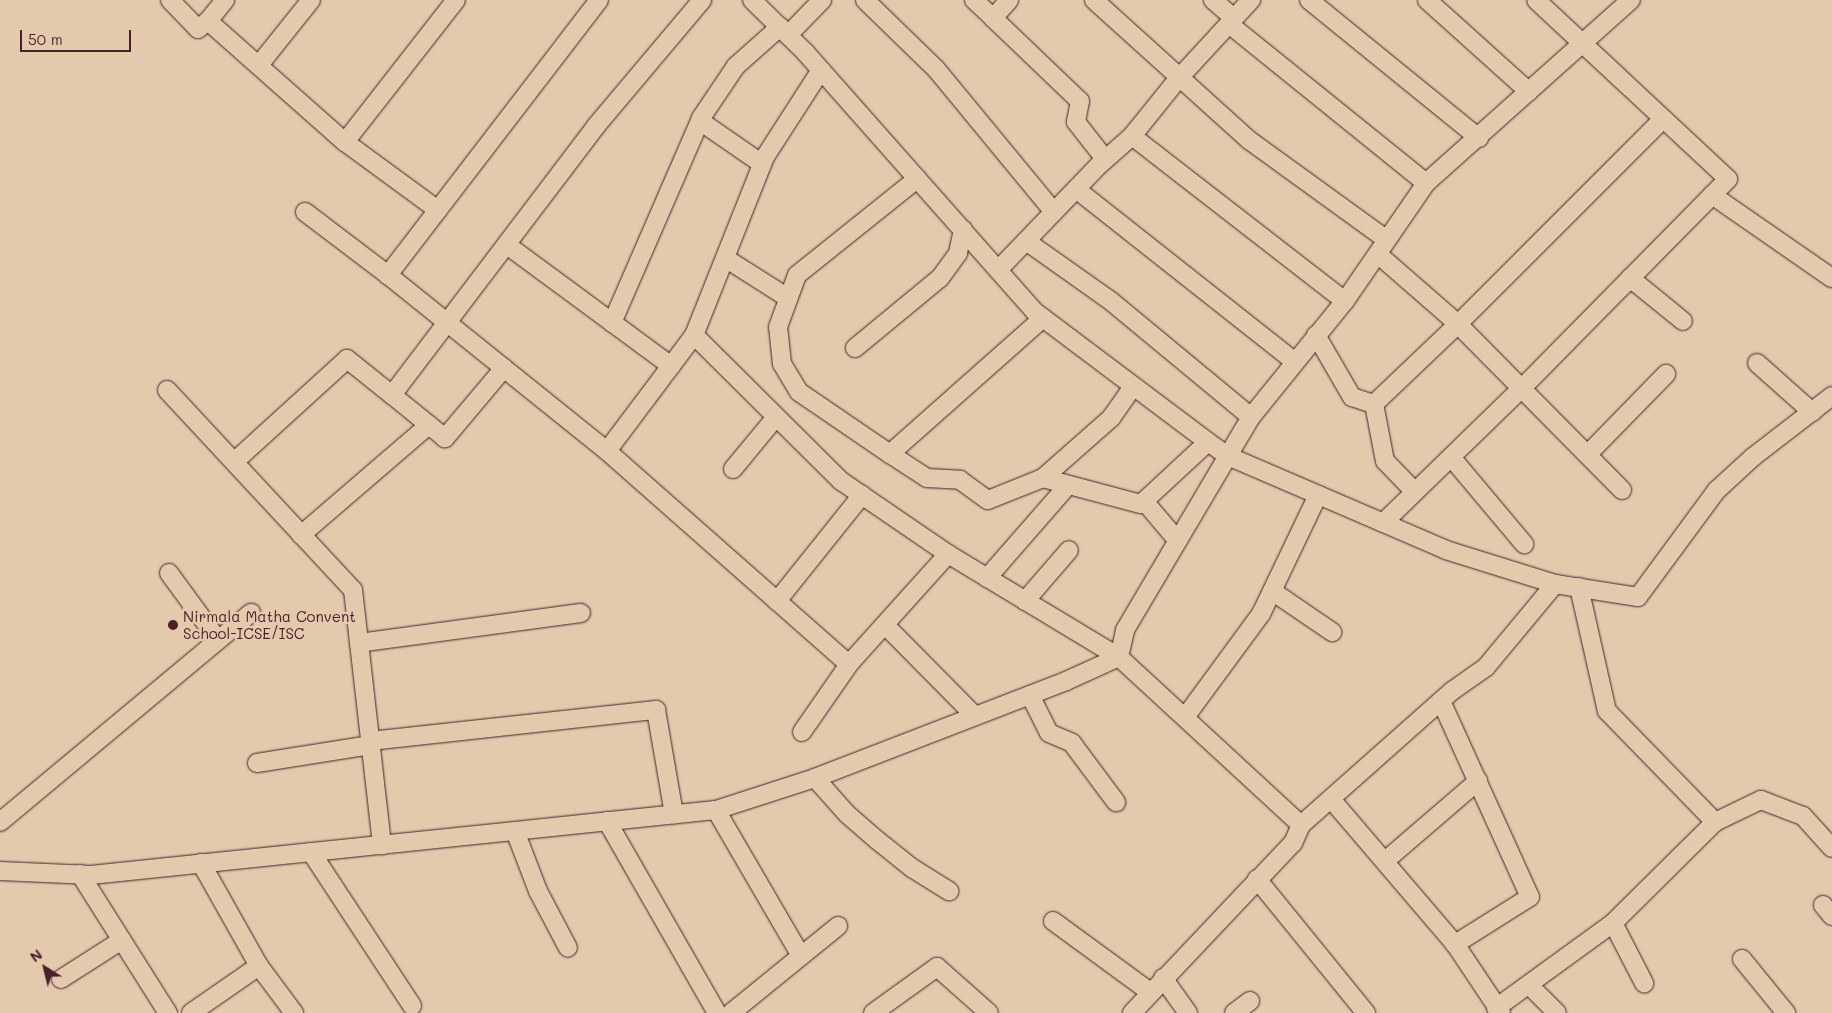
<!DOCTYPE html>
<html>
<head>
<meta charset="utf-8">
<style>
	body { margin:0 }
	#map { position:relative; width:1832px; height:1013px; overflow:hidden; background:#e4caac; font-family:Mali,sans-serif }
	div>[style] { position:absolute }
	.roads { filter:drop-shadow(0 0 1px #4a1f2b) drop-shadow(0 0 1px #4a1f2b) }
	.minor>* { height:18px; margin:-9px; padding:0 9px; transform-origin:9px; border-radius:9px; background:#e4caac }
	.dots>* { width:14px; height:14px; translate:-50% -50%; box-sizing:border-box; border:2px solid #e4caac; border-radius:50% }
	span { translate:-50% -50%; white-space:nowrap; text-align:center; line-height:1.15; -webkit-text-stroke:4.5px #e4caac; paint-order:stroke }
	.poi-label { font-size:15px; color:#4a1f2b }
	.left { translate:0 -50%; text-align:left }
	.north { position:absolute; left:20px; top:943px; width:50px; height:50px; -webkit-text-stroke:4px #e4caac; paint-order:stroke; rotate:324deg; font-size:14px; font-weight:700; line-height:20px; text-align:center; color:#4a1f2b }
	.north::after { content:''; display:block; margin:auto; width:18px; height:22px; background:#4a1f2b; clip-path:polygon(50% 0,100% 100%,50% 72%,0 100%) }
	.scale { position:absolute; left:20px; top:30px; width:111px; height:22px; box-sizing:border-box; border:2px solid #4a1f2b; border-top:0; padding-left:6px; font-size:15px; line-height:18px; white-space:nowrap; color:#4a1f2b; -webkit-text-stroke:4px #e4caac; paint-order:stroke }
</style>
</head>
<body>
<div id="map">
	<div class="roads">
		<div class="minor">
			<i style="left:170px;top:0;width:40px;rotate:46deg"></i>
			<i style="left:198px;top:29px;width:13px;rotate:-39deg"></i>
			<i style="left:225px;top:0;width:27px;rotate:129deg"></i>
			<i style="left:208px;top:21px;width:183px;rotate:41.5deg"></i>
			<i style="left:345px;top:142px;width:115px;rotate:36.2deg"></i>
			<i style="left:599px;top:0;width:347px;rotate:127.5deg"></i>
			<i style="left:388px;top:275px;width:281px;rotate:38.8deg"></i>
			<i style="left:607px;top:451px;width:322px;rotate:41.4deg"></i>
			<i style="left:849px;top:664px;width:148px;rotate:-48deg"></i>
			<i style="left:752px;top:0;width:74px;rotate:44.5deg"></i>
			<i style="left:805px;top:52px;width:347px;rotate:48.5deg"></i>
			<i style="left:1035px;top:312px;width:216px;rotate:36.9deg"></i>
			<i style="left:1208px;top:442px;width:24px;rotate:35deg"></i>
			<i style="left:1228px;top:456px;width:237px;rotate:23.3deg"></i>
			<i style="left:1446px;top:550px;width:114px;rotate:17.3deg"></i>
			<i style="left:865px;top:0;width:99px;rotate:44.2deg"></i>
			<i style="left:936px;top:69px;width:185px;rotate:50.5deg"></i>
			<i style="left:974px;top:0;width:26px;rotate:43deg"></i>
			<i style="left:993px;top:18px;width:24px;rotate:-48deg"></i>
			<i style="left:1094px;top:0;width:209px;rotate:42.1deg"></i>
			<i style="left:1249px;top:140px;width:170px;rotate:35.9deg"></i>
			<i style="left:1213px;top:0;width:28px;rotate:41deg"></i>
			<i style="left:1309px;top:0;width:219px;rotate:39.1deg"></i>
			<i style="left:1427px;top:0;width:137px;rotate:42deg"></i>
			<i style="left:993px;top:18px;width:120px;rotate:43.7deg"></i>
			<i style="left:1080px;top:101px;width:21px;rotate:101deg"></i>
			<i style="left:1076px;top:122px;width:47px;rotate:51.9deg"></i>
			<i style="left:1229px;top:24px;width:253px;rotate:38.9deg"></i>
			<i style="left:788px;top:35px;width:49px;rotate:-45.8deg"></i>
			<i style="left:259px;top:65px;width:83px;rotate:-51.3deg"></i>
			<i style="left:821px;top:70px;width:103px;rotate:122.8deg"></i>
			<i style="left:765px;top:157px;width:192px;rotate:111.7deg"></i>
			<i style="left:694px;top:335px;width:207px;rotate:44.8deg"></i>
			<i style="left:841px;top:481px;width:130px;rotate:34.3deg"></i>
			<i style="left:948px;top:554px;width:200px;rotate:31.1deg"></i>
			<i style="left:700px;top:121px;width:75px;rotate:34.7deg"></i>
			<i style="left:1132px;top:136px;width:269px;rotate:37.8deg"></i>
			<i style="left:345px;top:142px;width:180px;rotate:-52deg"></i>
			<i style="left:1076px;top:189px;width:278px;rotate:38.3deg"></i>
			<i style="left:1712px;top:195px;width:146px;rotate:34.7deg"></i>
			<i style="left:305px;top:212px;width:104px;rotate:37.2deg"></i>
			<i style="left:1026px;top:241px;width:105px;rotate:35.3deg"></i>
			<i style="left:1112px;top:302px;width:180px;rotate:39.6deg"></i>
			<i style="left:507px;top:245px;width:204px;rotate:36.4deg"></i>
			<i style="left:725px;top:258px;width:75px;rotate:32.4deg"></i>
			<i style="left:998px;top:270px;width:144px;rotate:-46.1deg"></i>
			<i style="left:1098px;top:166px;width:45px;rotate:-41.4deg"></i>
			<i style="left:1132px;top:136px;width:73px;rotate:-51.1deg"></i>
			<i style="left:1178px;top:79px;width:108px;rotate:-47.3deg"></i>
			<i style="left:1630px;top:278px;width:68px;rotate:39.1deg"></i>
			<i style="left:1043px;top:318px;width:205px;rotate:138.4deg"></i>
			<i style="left:890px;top:454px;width:44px;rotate:33deg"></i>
			<i style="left:927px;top:478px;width:33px;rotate:3deg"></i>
			<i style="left:960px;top:480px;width:34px;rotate:36deg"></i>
			<i style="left:988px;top:500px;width:59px;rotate:-21.8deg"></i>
			<i style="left:1043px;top:478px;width:101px;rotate:14.9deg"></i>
			<i style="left:1141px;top:504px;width:91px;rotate:-42.8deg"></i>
			<i style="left:612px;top:323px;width:223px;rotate:-66.5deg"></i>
			<i style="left:701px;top:118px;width:63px;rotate:-56.1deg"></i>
			<i style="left:736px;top:66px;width:59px;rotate:-41.6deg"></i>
			<i style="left:1316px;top:335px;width:72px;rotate:59.9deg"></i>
			<i style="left:1352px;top:397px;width:23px;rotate:18deg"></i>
			<i style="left:1374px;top:404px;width:58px;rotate:79.1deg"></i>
			<i style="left:1385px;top:461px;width:43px;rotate:45.9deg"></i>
			<i style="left:855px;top:348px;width:110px;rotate:-39.5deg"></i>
			<i style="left:940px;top:278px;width:31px;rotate:-54deg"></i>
			<i style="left:958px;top:253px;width:24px;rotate:-78deg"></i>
			<i style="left:1757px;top:363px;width:74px;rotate:41.7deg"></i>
			<i style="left:504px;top:368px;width:92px;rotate:130.1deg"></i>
			<i style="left:445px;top:438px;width:68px;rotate:-140.9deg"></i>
			<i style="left:392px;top:395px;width:338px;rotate:-52.8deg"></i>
			<i style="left:596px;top:126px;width:165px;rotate:-49.9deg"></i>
			<i style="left:167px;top:390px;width:273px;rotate:47.1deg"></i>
			<i style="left:353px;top:590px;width:257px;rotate:83.5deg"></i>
			<i style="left:1374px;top:404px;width:116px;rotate:-43.6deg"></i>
			<i style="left:1458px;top:324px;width:105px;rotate:-138.9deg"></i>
			<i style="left:607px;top:451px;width:145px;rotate:-53.1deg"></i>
			<i style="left:890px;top:454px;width:110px;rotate:-145.7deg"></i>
			<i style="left:799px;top:392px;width:33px;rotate:-121deg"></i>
			<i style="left:782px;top:364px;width:37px;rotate:-96deg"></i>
			<i style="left:778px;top:327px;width:55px;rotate:-69.9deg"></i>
			<i style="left:797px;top:275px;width:154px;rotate:-38.7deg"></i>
			<i style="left:1588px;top:454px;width:112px;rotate:-45.7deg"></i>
			<i style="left:1451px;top:457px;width:114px;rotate:50deg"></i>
			<i style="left:234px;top:462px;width:153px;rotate:-42.3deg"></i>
			<i style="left:347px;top:359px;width:58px;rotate:38.7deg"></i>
			<i style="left:733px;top:469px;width:67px;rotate:-50.4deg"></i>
			<i style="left:1043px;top:478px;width:91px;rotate:-41.4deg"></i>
			<i style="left:1111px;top:418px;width:39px;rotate:-55deg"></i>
			<i style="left:1622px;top:490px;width:233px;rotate:-134.7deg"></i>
			<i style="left:1458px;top:324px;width:290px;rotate:-45deg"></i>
			<i style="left:1144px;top:501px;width:52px;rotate:49.6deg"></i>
			<i style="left:1383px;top:523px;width:195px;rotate:-44.2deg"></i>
			<i style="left:1523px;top:387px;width:292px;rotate:-45.4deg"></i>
			<i style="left:1728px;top:179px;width:262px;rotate:-137deg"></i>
			<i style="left:301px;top:535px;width:169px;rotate:-40.7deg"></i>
			<i style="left:169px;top:573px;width:83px;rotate:53.8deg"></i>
			<i style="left:987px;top:578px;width:123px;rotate:-48.9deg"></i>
			<i style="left:1579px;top:587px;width:127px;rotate:77.3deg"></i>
			<i style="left:1607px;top:711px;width:155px;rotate:45.8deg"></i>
			<i style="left:1272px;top:591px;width:73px;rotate:34.3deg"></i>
			<i style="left:777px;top:601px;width:136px;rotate:-51.3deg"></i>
			<i style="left:1025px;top:601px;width:67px;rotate:-49.2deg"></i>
			<i style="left:885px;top:625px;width:128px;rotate:45.3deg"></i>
			<i style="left:359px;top:643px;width:224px;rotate:-7.7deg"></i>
			<i style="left:1030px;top:695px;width:42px;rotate:63.4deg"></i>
			<i style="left:1049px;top:733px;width:25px;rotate:23deg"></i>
			<i style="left:1072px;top:743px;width:74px;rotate:53.3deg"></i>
			<i style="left:1441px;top:701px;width:215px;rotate:65.6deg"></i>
			<i style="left:1530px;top:897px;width:89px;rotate:147.9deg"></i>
			<i style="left:1455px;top:944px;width:83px;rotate:56.3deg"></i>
			<i style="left:1186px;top:716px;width:127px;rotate:-53.7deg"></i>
			<i style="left:1261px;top:614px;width:132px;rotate:-64.4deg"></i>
			<i style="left:802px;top:732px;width:83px;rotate:-55.3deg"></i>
			<i style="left:370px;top:741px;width:288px;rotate:-6.2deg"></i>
			<i style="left:656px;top:710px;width:106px;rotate:80.2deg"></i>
			<i style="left:257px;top:763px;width:115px;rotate:-9deg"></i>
			<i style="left:815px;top:778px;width:48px;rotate:48.4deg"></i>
			<i style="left:847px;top:814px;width:40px;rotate:41deg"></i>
			<i style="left:877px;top:840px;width:45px;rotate:38.7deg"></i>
			<i style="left:912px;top:868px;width:44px;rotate:31.9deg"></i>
			<i style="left:1331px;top:799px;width:191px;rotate:49.5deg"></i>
			<i style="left:716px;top:810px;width:169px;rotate:59.8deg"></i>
			<i style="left:607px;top:821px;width:221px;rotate:60.2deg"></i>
			<i style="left:0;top:822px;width:327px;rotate:-39.8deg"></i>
			<i style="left:1301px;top:825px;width:202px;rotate:-41.6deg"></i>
			<i style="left:1452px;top:691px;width:42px;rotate:-35.2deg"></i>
			<i style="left:1486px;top:667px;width:108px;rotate:-50.3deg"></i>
			<i style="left:1555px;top:584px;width:84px;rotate:8.9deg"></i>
			<i style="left:1638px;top:597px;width:133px;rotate:-53.6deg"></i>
			<i style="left:1717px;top:490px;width:49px;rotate:-42.5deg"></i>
			<i style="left:1753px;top:457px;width:100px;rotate:-37.7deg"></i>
			<i style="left:515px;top:831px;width:64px;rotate:69deg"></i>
			<i style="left:538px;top:891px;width:64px;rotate:62.2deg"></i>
			<i style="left:311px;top:852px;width:184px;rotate:56.7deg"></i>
			<i style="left:1385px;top:861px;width:123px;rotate:-40.7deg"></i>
			<i style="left:201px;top:863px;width:118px;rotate:60.6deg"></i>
			<i style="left:259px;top:966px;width:59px;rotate:53.3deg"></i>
			<i style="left:0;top:871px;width:91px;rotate:2.5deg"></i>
			<i style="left:91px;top:875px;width:628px;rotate:-5.94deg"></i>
			<i style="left:716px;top:810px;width:104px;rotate:-17.9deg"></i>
			<i style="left:815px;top:778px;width:269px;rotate:-21.1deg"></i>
			<i style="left:1066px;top:681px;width:58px;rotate:-24.4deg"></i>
			<i style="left:80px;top:874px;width:165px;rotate:57.7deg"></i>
			<i style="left:1257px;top:879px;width:173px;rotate:50.9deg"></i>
			<i style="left:1823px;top:905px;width:14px;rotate:51deg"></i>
			<i style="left:1053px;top:921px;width:120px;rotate:36.2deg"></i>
			<i style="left:1613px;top:923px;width:68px;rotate:62.7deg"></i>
			<i style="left:1742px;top:959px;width:70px;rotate:50.8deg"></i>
			<i style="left:1163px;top:978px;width:43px;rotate:54.5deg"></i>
			<i style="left:61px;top:979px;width:72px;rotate:-32.6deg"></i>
			<i style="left:1530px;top:986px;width:38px;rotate:45deg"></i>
			<i style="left:1496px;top:1008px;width:145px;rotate:-36deg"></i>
			<i style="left:1613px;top:923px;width:144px;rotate:-44.7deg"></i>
			<i style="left:1715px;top:822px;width:51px;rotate:-25.6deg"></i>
			<i style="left:1761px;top:800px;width:45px;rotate:20.9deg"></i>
			<i style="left:1803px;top:816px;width:43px;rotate:47.8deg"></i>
			<i style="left:191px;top:1013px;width:83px;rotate:-34.7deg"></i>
			<i style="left:731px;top:1013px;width:138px;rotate:-39.1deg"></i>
			<i style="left:873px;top:1013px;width:79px;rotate:-35.7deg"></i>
			<i style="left:937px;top:967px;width:69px;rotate:41.5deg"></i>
			<i style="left:1132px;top:1013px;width:234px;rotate:-46.6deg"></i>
			<i style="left:1293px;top:843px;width:20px;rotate:-66deg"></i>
			<i style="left:1301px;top:825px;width:248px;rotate:-137.3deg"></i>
			<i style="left:1119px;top:657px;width:28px;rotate:-77deg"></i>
			<i style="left:1125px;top:630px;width:247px;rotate:-59.4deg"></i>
			<i style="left:1251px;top:417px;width:149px;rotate:-51deg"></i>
			<i style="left:1345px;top:301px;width:143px;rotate:-55.5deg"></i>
			<i style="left:1426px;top:183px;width:275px;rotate:-41.8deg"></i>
			<i style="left:1234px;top:1013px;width:20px;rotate:-37deg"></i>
		</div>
	</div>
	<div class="dots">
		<i style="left:173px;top:625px;background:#4a1f2b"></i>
	</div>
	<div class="poi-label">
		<span class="left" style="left:183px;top:625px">Nirmala Matha Convent<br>School-ICSE/ISC</span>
	</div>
	<div class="north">N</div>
	<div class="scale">50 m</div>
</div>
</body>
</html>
